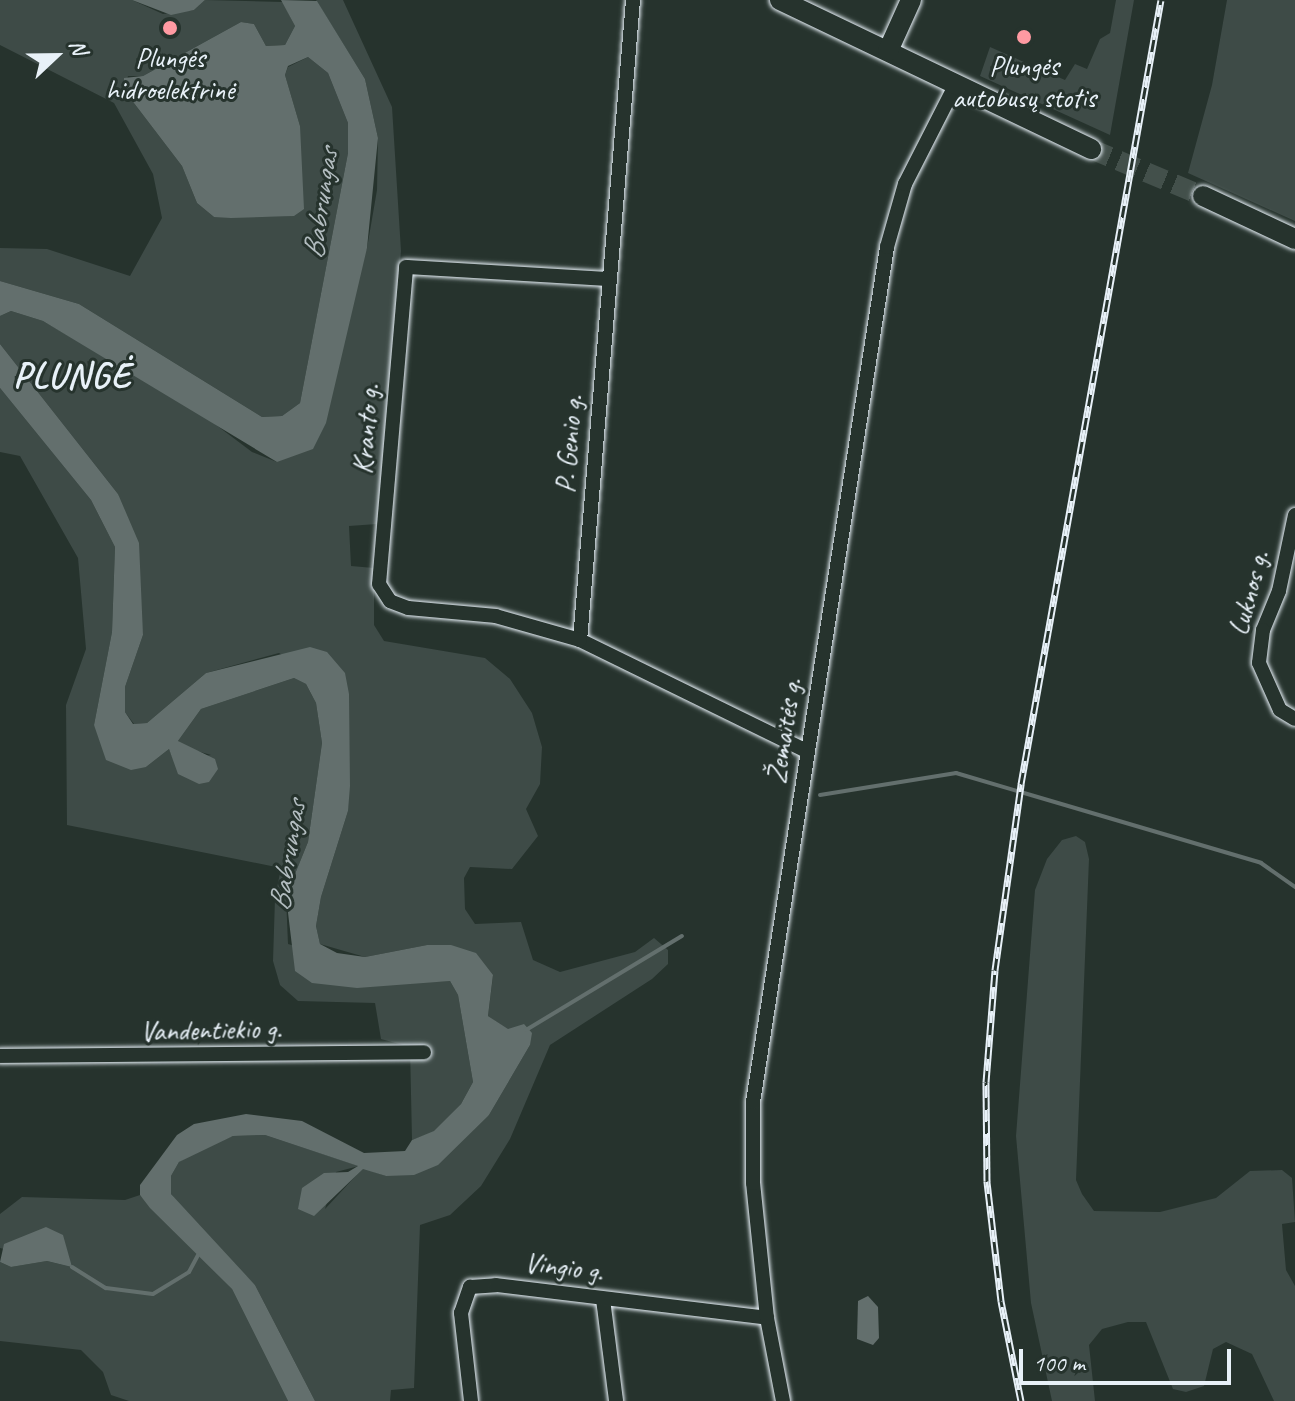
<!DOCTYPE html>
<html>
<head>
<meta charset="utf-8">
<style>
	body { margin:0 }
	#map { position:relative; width:1295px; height:1401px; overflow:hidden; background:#26332d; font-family:Caveat,sans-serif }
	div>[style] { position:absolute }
	.green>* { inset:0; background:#3e4b47 }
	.water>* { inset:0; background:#636f6d }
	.stream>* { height:4px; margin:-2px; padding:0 2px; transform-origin:2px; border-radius:2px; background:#636f6d }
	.secondary-tunnel>* { height:20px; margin-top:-10px; transform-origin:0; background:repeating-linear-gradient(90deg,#43504b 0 20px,transparent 0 30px) }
	.roads { filter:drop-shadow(0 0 2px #e8f1f8) drop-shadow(0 0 2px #e8f1f8) }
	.street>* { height:14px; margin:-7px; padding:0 7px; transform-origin:7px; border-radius:7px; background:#26332d }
	.secondary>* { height:20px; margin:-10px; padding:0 10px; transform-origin:10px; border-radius:10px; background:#26332d }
	.rail>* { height:7px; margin-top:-3.5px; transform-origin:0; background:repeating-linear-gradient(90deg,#26332d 0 12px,#e8f1f8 0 24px); box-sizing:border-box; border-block:2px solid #e8f1f8 }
	.dots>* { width:22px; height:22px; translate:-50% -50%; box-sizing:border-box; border:4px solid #26332d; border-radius:50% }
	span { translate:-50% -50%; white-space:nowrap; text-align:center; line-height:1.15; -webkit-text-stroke:6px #26332d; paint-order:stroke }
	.poi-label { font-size:28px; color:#e8f1f8 }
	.street-label { font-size:28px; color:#e8f1f8 }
	.water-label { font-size:30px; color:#b3bdc0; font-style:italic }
	.district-label { font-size:36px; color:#e8f1f8; font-weight:700; letter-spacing:2px }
	.north { position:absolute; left:16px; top:16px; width:80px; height:80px; -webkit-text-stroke:6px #26332d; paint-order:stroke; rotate:68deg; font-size:22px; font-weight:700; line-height:32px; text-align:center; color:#e8f1f8 }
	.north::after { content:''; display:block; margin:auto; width:28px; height:36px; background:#e8f1f8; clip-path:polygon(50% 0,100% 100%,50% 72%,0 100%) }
	.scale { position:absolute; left:1019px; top:1349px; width:212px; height:36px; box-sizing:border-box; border:4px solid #e8f1f8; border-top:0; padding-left:10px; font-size:24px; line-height:28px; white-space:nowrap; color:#e8f1f8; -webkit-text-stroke:6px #26332d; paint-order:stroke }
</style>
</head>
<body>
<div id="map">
	<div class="green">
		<i style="clip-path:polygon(0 0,132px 0,163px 14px,194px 10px,205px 0,283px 2px,295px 26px,285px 45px,266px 46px,254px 24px,241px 22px,143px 76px,128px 76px,124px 90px,182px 166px,197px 203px,214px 217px,294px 216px,300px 126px,285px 75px,288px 67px,308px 57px,328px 73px,348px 123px,348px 153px,300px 403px,282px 416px,262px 417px,79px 304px,0 281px,0 248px,47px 249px,130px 276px,162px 218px,153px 174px,114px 103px,0 45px)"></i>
		<i style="clip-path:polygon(316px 0,343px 0,392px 107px,401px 251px,377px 524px,349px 526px,351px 566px,374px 568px,374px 625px,384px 641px,485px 658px,510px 679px,532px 713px,542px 747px,540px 784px,526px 809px,538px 836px,512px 869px,470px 867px,464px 878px,465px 909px,475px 924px,521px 922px,533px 960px,560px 972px,635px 952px,654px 938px,668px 950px,668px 964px,652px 979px,550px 1045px,510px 1139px,481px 1186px,450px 1215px,420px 1225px,414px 1388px,391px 1390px,390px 1401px,315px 1401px,255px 1285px,189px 1218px,171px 1194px,171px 1176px,179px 1162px,201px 1148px,233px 1136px,265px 1135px,359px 1166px,336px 1172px,325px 1209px,363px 1168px,386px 1176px,489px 1115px,530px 1045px,488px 1016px,493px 976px,427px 945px,365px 957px,320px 944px,316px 926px,321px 897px,348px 811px,349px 694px,279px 653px,206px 673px,147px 723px,134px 724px,125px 712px,125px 687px,143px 635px,118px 494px,0 344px,0 316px,11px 311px,43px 321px,191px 406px,252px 452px,277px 462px,367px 248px,377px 190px,378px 138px,365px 79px)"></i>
		<i style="clip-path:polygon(1116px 0,1134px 0,1110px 135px,980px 76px,990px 47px,1065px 80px,1075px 64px,1087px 69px,1100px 39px,1110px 33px)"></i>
		<i style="clip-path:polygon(1227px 0,1295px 0,1295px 221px,1188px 173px,1212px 85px)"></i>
		<i style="clip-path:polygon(0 388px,91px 500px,115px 547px,112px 632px,94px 725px,146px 767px,169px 749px,174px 761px,211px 755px,180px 746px,178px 741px,201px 709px,294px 678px,306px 684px,316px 703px,322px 743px,308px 842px,286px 896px,288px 944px,419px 982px,450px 981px,458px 995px,473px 1082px,461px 1104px,434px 1132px,412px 1140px,410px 1047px,381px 1039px,375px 1003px,298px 1001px,280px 985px,273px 961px,275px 898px,281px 868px,67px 825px,66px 705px,86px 649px,78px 558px,20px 456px,0 452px)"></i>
		<i style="clip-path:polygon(1076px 836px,1085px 842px,1089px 859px,1076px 1180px,1082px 1194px,1094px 1211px,1160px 1212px,1216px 1198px,1250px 1171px,1282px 1170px,1292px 1178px,1295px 1222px,1282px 1224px,1286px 1270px,1295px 1286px,1295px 1401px,1274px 1401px,1252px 1354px,1226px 1342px,1213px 1349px,1204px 1386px,1186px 1392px,1173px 1389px,1146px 1322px,1128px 1322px,1102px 1329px,1089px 1345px,1095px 1401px,1052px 1401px,1031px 1303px,1016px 1136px,1035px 890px,1047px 859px,1062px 840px)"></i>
		<i style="clip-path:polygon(140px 1195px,232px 1289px,288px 1401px,129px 1401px,111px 1395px,103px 1372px,81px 1350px,0 1341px,0 1262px,11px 1267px,47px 1261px,72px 1267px,0 1248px,0 1214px,22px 1197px,125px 1200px)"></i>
	</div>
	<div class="water">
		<i style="clip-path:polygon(132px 0,205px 0,194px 10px,171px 15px)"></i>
		<i style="clip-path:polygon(281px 0,317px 1px,365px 79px,378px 138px,367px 248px,326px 423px,313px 449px,277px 462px,43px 321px,11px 311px,0 316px,0 281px,79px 304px,262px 417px,282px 416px,300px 403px,348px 153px,348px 123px,328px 73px,308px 57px,288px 66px,285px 75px,300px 126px,304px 209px,294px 216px,231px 218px,214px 217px,197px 203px,182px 166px,124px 90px,124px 78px,143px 76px,241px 22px,254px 24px,266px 46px,285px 45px,295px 26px)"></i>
		<i style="clip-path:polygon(0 344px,118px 494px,139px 543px,143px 635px,125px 687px,125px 712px,133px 724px,147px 723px,206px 673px,310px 647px,327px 652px,345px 673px,349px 694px,350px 786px,348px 811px,321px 897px,316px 926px,320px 944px,337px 953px,365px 957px,427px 945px,451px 945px,476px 953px,493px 975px,488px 1016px,508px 1029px,524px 1024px,532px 1033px,530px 1045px,489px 1115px,438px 1165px,414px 1175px,386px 1176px,363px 1169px,314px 1216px,298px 1209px,302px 1188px,324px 1173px,348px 1172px,358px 1166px,265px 1135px,233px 1136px,179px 1162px,171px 1176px,171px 1194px,255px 1285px,315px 1401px,288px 1401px,232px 1289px,150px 1208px,140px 1195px,140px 1185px,177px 1135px,194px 1124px,246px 1114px,302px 1121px,364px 1153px,405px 1151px,412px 1140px,434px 1131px,461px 1104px,473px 1082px,458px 995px,450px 981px,357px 988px,312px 983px,295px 971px,286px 896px,308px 842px,322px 743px,316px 703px,306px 684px,294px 678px,201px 709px,178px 741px,215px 759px,218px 769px,209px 782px,199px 784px,178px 774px,169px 749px,146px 767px,131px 770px,106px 760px,94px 725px,112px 632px,115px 547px,91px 500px,0 388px)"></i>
		<i style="clip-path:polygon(46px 1227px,63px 1235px,72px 1267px,47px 1261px,11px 1267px,0 1262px,4px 1244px)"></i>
		<i style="clip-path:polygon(868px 1296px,878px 1307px,879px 1338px,873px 1345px,857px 1339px,858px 1301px)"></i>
	</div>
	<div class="stream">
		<i style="left:820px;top:795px;width:138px;rotate:-9.2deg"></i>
		<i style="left:956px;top:773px;width:318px;rotate:16.4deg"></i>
		<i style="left:1261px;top:863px;width:42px;rotate:35.2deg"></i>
		<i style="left:526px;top:1030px;width:182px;rotate:-31.1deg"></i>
		<i style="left:72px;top:1267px;width:40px;rotate:32deg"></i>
		<i style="left:106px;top:1288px;width:47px;rotate:7.3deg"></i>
		<i style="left:153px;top:1294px;width:42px;rotate:-31.4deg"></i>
		<i style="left:189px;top:1272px;width:19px;rotate:-62deg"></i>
	</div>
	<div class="secondary-tunnel">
		<i style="left:1091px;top:149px;width:121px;rotate:22.8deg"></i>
	</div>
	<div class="roads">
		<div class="street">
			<i style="left:633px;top:0;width:642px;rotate:94.73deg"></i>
			<i style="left:580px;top:640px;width:253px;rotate:26.1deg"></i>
			<i style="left:1295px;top:515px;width:78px;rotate:101.9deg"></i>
			<i style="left:1279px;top:591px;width:42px;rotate:112.3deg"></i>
			<i style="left:1263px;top:630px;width:33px;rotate:97deg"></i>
			<i style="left:1259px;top:663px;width:51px;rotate:65.9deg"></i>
			<i style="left:1280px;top:710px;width:17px;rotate:31deg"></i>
			<i style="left:580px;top:640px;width:87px;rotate:-164.1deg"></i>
			<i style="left:496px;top:616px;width:88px;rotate:-174.8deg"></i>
			<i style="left:408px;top:608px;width:19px;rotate:-159deg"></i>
			<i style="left:390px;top:601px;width:20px;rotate:-123deg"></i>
			<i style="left:379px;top:584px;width:318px;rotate:-85.1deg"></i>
			<i style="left:406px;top:267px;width:203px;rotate:3.4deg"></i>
			<i style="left:0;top:1056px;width:424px;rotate:-0.5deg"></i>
			<i style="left:603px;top:1299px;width:103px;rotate:82.7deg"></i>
			<i style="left:471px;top:1401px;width:89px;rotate:-96.5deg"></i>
			<i style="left:461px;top:1313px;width:28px;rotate:-71deg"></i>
			<i style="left:470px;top:1287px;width:26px;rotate:-4deg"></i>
			<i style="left:496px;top:1285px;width:273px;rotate:6.9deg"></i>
			<i style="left:783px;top:1401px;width:85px;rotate:-100.9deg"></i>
			<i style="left:767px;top:1318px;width:136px;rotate:-95.9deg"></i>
			<i style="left:753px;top:1183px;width:81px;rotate:-90deg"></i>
			<i style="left:753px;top:1102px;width:865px;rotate:-81.09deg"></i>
			<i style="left:887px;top:247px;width:66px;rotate:-74.1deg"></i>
			<i style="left:905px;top:184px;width:112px;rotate:-63deg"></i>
		</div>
		<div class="secondary">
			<i style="left:780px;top:0;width:345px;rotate:25.6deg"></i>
			<i style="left:888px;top:51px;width:56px;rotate:-65.7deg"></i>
			<i style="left:1203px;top:196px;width:102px;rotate:25.1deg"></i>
		</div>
	</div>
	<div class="rail">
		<i style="left:1021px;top:1401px;width:102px;rotate:-101.3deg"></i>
		<i style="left:1001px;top:1301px;width:121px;rotate:-96.7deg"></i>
		<i style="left:987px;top:1181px;width:99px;rotate:-90.6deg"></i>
		<i style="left:986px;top:1082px;width:112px;rotate:-85.4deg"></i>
		<i style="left:995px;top:970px;width:188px;rotate:-82deg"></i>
		<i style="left:1021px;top:784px;width:796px;rotate:-79.88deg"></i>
	</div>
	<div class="dots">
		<i style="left:170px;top:28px;background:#ff9aa2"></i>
		<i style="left:1024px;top:37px;background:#ff9aa2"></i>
	</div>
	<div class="poi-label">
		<span style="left:170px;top:74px">Plungės<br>hidroelektrinė</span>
		<span style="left:1024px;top:82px">Plungės<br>autobusų stotis</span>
	</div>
	<div class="street-label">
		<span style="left:366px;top:429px;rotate:-85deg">Kranto g.</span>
		<span style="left:569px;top:444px;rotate:-85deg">P. Genio g.</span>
		<span style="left:1249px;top:593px;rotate:-75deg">Luknos g.</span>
		<span style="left:784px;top:731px;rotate:-81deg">Žemaitės g.</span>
		<span style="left:211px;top:1030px;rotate:-1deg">Vandentiekio g.</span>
		<span style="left:564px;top:1267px;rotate:7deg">Vingio g.</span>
	</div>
	<div class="water-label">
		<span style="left:320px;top:204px;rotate:-82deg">Babrungas</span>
		<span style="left:287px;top:856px;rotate:-81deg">Babrungas</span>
	</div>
	<div class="district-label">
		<span style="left:73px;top:376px">PLUNGĖ</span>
	</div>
	<div class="north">N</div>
	<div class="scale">100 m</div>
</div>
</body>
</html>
